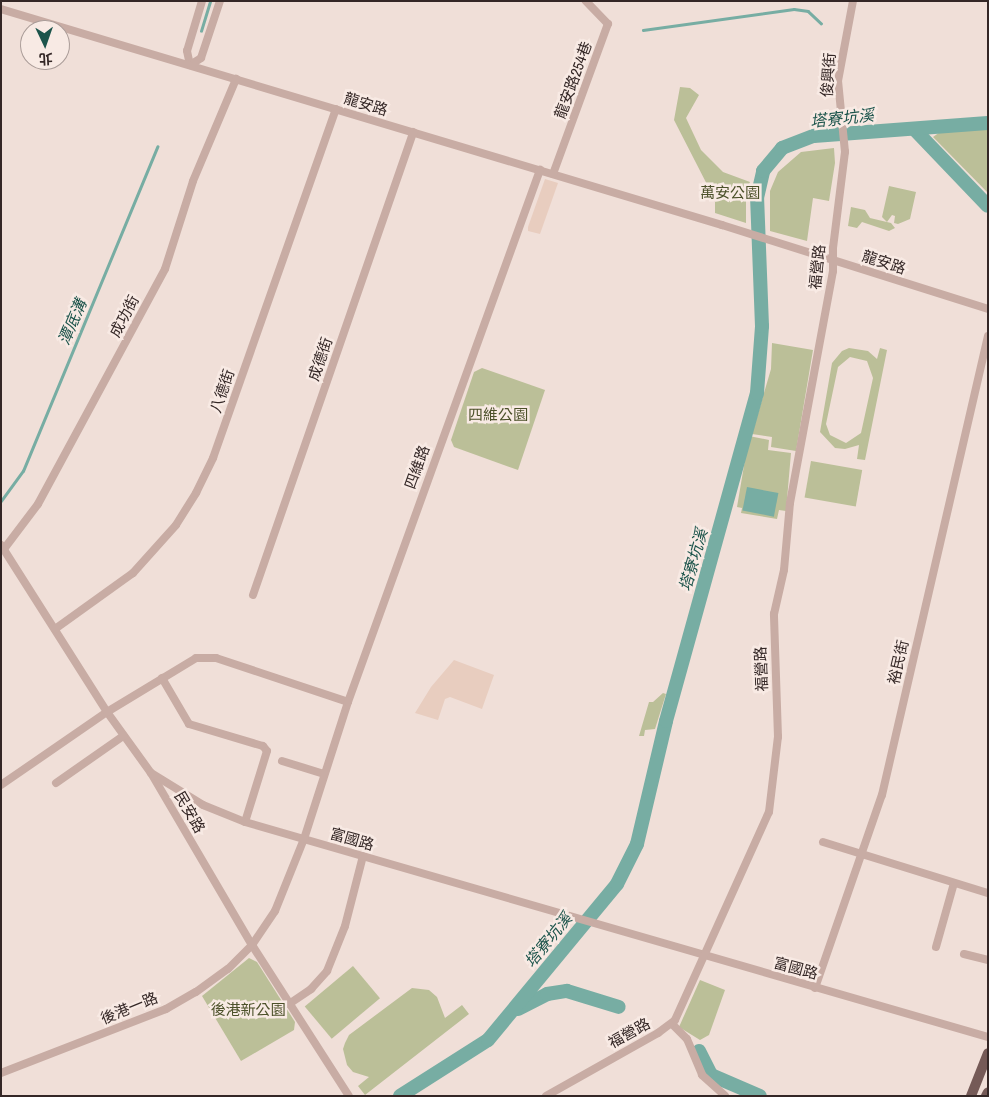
<!DOCTYPE html>
<html>
<head>
<meta charset="utf-8">
<style>
	body { margin:0 }
	#map { position:relative; width:989px; height:1097px; overflow:hidden; background:#f0dfd8; font-family:"Archivo Narrow","Noto Sans TC",sans-serif }
	div>[style] { position:absolute }
	.green>* { inset:0; background:#bbbf98; transform-origin:0 0 }
	.plaza>* { inset:0; background:#e8cdbf }
	.water>* { inset:0; background:#77ada3; transform-origin:0 0 }
	.stream>* { height:2.5px; margin:-1.25px; padding:0 1.25px; transform-origin:1.25px; border-radius:1.25px; background:#77ada3 }
	.river>* { height:14px; margin:-7px; padding:0 7px; transform-origin:7px; border-radius:7px; background:#77ada3 }
	.minor>* { height:8px; margin:-4px; padding:0 4px; transform-origin:4px; border-radius:4px; background:#c8aca4 }
	.major>* { height:10px; margin:-5px; padding:0 5px; transform-origin:5px; border-radius:5px; background:#755a57 }
	span { translate:-50% -50%; white-space:nowrap; text-align:center; line-height:1.15; -webkit-text-stroke:5px #f8eae4; paint-order:stroke }
	.street-label { font-size:15px; color:#342726 }
	.park-label { font-size:15px; color:#4c512a }
	.water-label { font-size:16px; color:#1c544b; font-style:italic }
	.frame { position:absolute; inset:0; border:2px solid #342726; pointer-events:none }
	.north { position:absolute; left:20px; top:20px; width:50px; height:50px; box-sizing:border-box; background:#f8eae4; border:1px solid #aa9c98; border-radius:50%; rotate:177deg; font-size:14px; font-weight:700; line-height:20px; text-align:center; color:#342726 }
	.north::after { content:''; display:block; margin:auto; width:18px; height:22px; background:#1c544b; clip-path:polygon(50% 0,100% 100%,50% 72%,0 100%) }
</style>
</head>
<body>
<div id="map">
	<div class="green">
		<i style="clip-path:polygon(680px 87px,690px 88px,699px 95px,686px 118px,701px 150px,723px 172px,750px 182px,746px 190px,746px 223px,715px 213px,715px 200px,674px 120px)"></i>
		<i style="clip-path:polygon(988px 128px,988px 193px,933px 137px,940px 132px)"></i>
		<i style="clip-path:polygon(834px 148px,835px 163px,829px 201px,813px 198px,807px 241px,770px 231px,770px 191px,778px 172px,801px 152px)"></i>
		<i style="clip-path:polygon(889px 186px,916px 192px,910px 219px,898px 224px,894px 223px,895px 216px,892px 215px,887px 222px,882px 217px)"></i>
		<i style="clip-path:polygon(851px 207px,865px 210px,870px 218px,891px 223px,895px 228px,889px 231px,862px 222px,857px 228px,848px 226px)"></i>
		<i style="clip-path:polygon(772px 343px,813px 350px,796px 451px,771px 447px,772px 437px,752px 434px,771px 369px)"></i>
		<i style="clip-path:polygon(evenodd,849px 348px,868px 351px,877px 359px,880px 348px,887px 350px,865px 460px,857px 459px,859px 445px,845px 449px,835px 448px,820px 432px,832px 363px,842px 351px,849px 348px,850px 357px,867px 361px,873px 378px,861px 433px,846px 443px,830px 435px,826px 424px,838px 367px,850px 357px)"></i>
		<i style="clip-path:polygon(482px 368px,545px 390px,518px 470px,454px 447px,451px 440px,474px 372px)"></i>
		<i style="clip-path:polygon(749px 436px,769px 440px,768px 450px,791px 453px,786px 511px,779px 510px,777px 519px,741px 513px,742px 508px,737px 507px)"></i>
		<i style="left:811px;top:461px;width:52px;height:37px;rotate:10deg"></i>
		<i style="clip-path:polygon(663px 693px,666px 694px,655px 729px,645px 730px,644px 736px,639px 736px,649px 702px,653px 702px)"></i>
		<i style="clip-path:polygon(249px 958px,257px 962px,295px 1022px,294px 1030px,241px 1061px,202px 996px)"></i>
		<i style="left:353px;top:966px;width:42px;height:63px;rotate:50deg"></i>
		<i style="clip-path:polygon(700px 980px,725px 990px,709px 1035px,700px 1040px,679px 1027px)"></i>
		<i style="clip-path:polygon(412px 988px,429px 990px,437px 997px,445px 1018px,462px 1005px,469px 1014px,365px 1095px,358px 1086px,369px 1077px,353px 1072px,347px 1065px,343px 1049px,345px 1043px,349px 1035px)"></i>
	</div>
	<div class="plaza">
		<i style="clip-path:polygon(545px 179px,558px 183px,540px 234px,528px 231px,528px 227px)"></i>
		<i style="clip-path:polygon(454px 660px,494px 675px,482px 709px,450px 697px,445px 699px,438px 720px,415px 713px,431px 687px)"></i>
	</div>
	<div class="water">
		<i style="left:747px;top:487px;width:32px;height:24px;rotate:11deg"></i>
	</div>
	<div class="stream">
		<i style="left:643px;top:30px;width:152px;rotate:-7.9deg"></i>
		<i style="left:794px;top:9px;width:14px;rotate:8deg"></i>
		<i style="left:808px;top:11px;width:18px;rotate:43deg"></i>
		<i style="left:201px;top:31px;width:31px;rotate:-73deg"></i>
		<i style="left:1px;top:501px;width:37px;rotate:-54deg"></i>
		<i style="left:23px;top:471px;width:351px;rotate:-67.5deg"></i>
	</div>
	<div class="river">
		<i style="left:915px;top:130px;width:105px;rotate:46.2deg"></i>
		<i style="left:518px;top:1009px;width:33px;rotate:-27deg"></i>
		<i style="left:547px;top:994px;width:20px;rotate:-9deg"></i>
		<i style="left:567px;top:991px;width:54px;rotate:17.1deg"></i>
		<i style="left:699px;top:1051px;width:27px;rotate:63deg"></i>
		<i style="left:711px;top:1075px;width:53px;rotate:23.2deg"></i>
		<i style="left:400px;top:1096px;width:104px;rotate:-32.5deg"></i>
		<i style="left:488px;top:1040px;width:202px;rotate:-50.4deg"></i>
		<i style="left:617px;top:884px;width:45px;rotate:-63.4deg"></i>
		<i style="left:637px;top:844px;width:126px;rotate:-76.7deg"></i>
		<i style="left:666px;top:721px;width:340px;rotate:-74.5deg"></i>
		<i style="left:757px;top:393px;width:67px;rotate:-85.7deg"></i>
		<i style="left:762px;top:326px;width:128px;rotate:-92.2deg"></i>
		<i style="left:757px;top:198px;width:28px;rotate:-77deg"></i>
		<i style="left:763px;top:171px;width:30px;rotate:-50deg"></i>
		<i style="left:782px;top:148px;width:34px;rotate:-21deg"></i>
		<i style="left:814px;top:136px;width:174px;rotate:-4.3deg"></i>
	</div>
	<div class="minor">
		<i style="left:202px;top:1px;width:52px;rotate:106.7deg"></i>
		<i style="left:187px;top:51px;width:14px;rotate:78deg"></i>
		<i style="left:190px;top:65px;width:13px;rotate:-32deg"></i>
		<i style="left:201px;top:58px;width:60px;rotate:-71.6deg"></i>
		<i style="left:1px;top:9px;width:753px;rotate:16.68deg"></i>
		<i style="left:722px;top:225px;width:279px;rotate:17.5deg"></i>
		<i style="left:553px;top:174px;width:160px;rotate:-69.9deg"></i>
		<i style="left:608px;top:24px;width:32px;rotate:-134deg"></i>
		<i style="left:1px;top:545px;width:198px;rotate:57.6deg"></i>
		<i style="left:107px;top:712px;width:75px;rotate:54.2deg"></i>
		<i style="left:151px;top:773px;width:199px;rotate:59.6deg"></i>
		<i style="left:252px;top:945px;width:179px;rotate:57.3deg"></i>
		<i style="left:4px;top:549px;width:56px;rotate:-52.9deg"></i>
		<i style="left:38px;top:504px;width:267px;rotate:-61.6deg"></i>
		<i style="left:165px;top:269px;width:92px;rotate:-72.3deg"></i>
		<i style="left:193px;top:181px;width:111px;rotate:-67.1deg"></i>
		<i style="left:253px;top:595px;width:490px;rotate:-70.9deg"></i>
		<i style="left:55px;top:629px;width:96px;rotate:-35.7deg"></i>
		<i style="left:133px;top:573px;width:64px;rotate:-48.1deg"></i>
		<i style="left:176px;top:525px;width:38px;rotate:-58deg"></i>
		<i style="left:196px;top:493px;width:39px;rotate:-64deg"></i>
		<i style="left:213px;top:458px;width:370px;rotate:-70.6deg"></i>
		<i style="left:162px;top:678px;width:53px;rotate:59.6deg"></i>
		<i style="left:189px;top:724px;width:77px;rotate:16.6deg"></i>
		<i style="left:263px;top:746px;width:6px;rotate:51deg"></i>
		<i style="left:267px;top:751px;width:74px;rotate:107.2deg"></i>
		<i style="left:282px;top:761px;width:44px;rotate:17.2deg"></i>
		<i style="left:151px;top:773px;width:61px;rotate:31.6deg"></i>
		<i style="left:203px;top:805px;width:45px;rotate:22deg"></i>
		<i style="left:245px;top:822px;width:773px;rotate:16.14deg"></i>
		<i style="left:56px;top:783px;width:82px;rotate:-35deg"></i>
		<i style="left:1px;top:785px;width:129px;rotate:-34.6deg"></i>
		<i style="left:107px;top:712px;width:104px;rotate:-31.2deg"></i>
		<i style="left:196px;top:658px;width:20px"></i>
		<i style="left:216px;top:658px;width:139px;rotate:18.4deg"></i>
		<i style="left:823px;top:842px;width:173px;rotate:17.2deg"></i>
		<i style="left:936px;top:947px;width:66px;rotate:-74.3deg"></i>
		<i style="left:964px;top:954px;width:25px;rotate:14deg"></i>
		<i style="left:815px;top:988px;width:204px;rotate:-70.9deg"></i>
		<i style="left:882px;top:795px;width:471px;rotate:-77deg"></i>
		<i style="left:289px;top:1004px;width:27px;rotate:-34deg"></i>
		<i style="left:311px;top:989px;width:24px;rotate:-48deg"></i>
		<i style="left:327px;top:971px;width:48px;rotate:-68.2deg"></i>
		<i style="left:345px;top:926px;width:72px;rotate:-75.6deg"></i>
		<i style="left:672px;top:1024px;width:21px;rotate:45deg"></i>
		<i style="left:687px;top:1039px;width:39px;rotate:67deg"></i>
		<i style="left:702px;top:1075px;width:31px;rotate:42deg"></i>
		<i style="left:1px;top:1073px;width:177px;rotate:-21.2deg"></i>
		<i style="left:166px;top:1009px;width:34px;rotate:-30deg"></i>
		<i style="left:196px;top:992px;width:39px;rotate:-36deg"></i>
		<i style="left:228px;top:969px;width:34px;rotate:-45deg"></i>
		<i style="left:252px;top:945px;width:41px;rotate:-55.9deg"></i>
		<i style="left:275px;top:911px;width:78px;rotate:-68.1deg"></i>
		<i style="left:304px;top:839px;width:144px;rotate:-72.2deg"></i>
		<i style="left:348px;top:702px;width:566px;rotate:-70.16deg"></i>
		<i style="left:546px;top:1096px;width:129px;rotate:-29.4deg"></i>
		<i style="left:658px;top:1033px;width:21px;rotate:-37deg"></i>
		<i style="left:675px;top:1020px;width:228px;rotate:-65.7deg"></i>
		<i style="left:769px;top:812px;width:76px;rotate:-83.2deg"></i>
		<i style="left:778px;top:737px;width:123px;rotate:-91.9deg"></i>
		<i style="left:774px;top:614px;width:45px;rotate:-77.2deg"></i>
		<i style="left:784px;top:570px;width:67px;rotate:-84.9deg"></i>
		<i style="left:790px;top:503px;width:236px;rotate:-79.5deg"></i>
		<i style="left:833px;top:271px;width:23px;rotate:-90deg"></i>
		<i style="left:833px;top:248px;width:97px;rotate:-82.9deg"></i>
		<i style="left:845px;top:152px;width:71px;rotate:-95.6deg"></i>
		<i style="left:838px;top:81px;width:81px;rotate:-79.4deg"></i>
	</div>
	<div class="major">
		<i style="left:971px;top:1096px;width:46px;rotate:-68.4deg"></i>
		<i style="left:986px;top:1096px;width:4px;rotate:-63deg"></i>
	</div>
	<div class="street-label">
		<span style="left:828px;top:75px;rotate:-86deg">俊興街</span>
		<span style="left:573px;top:80px;rotate:-70deg">龍安路254巷</span>
		<span style="left:366px;top:104px;rotate:17deg">龍安路</span>
		<span style="left:884px;top:262px;rotate:18deg">龍安路</span>
		<span style="left:817px;top:267px;rotate:-84deg">福營路</span>
		<span style="left:124px;top:316px;rotate:-62deg">成功街</span>
		<span style="left:320px;top:359px;rotate:-71deg">成德街</span>
		<span style="left:222px;top:391px;rotate:-71deg">八德街</span>
		<span style="left:417px;top:467px;rotate:-70deg">四維路</span>
		<span style="left:898px;top:662px;rotate:-77deg">裕民街</span>
		<span style="left:761px;top:669px;rotate:-92deg">福營路</span>
		<span style="left:190px;top:812px;rotate:60deg">民安路</span>
		<span style="left:352px;top:839px;rotate:16deg">富國路</span>
		<span style="left:796px;top:968px;rotate:15deg">富國路</span>
		<span style="left:129px;top:1008px;rotate:-22deg">後港一路</span>
		<span style="left:629px;top:1033px;rotate:-29deg">福營路</span>
	</div>
	<div class="park-label">
		<span style="left:730px;top:193px">萬安公園</span>
		<span style="left:498px;top:415px">四維公園</span>
		<span style="left:248px;top:1010px">後港新公園</span>
	</div>
	<div class="water-label">
		<span style="left:842px;top:118px;rotate:-6deg">塔寮坑溪</span>
		<span style="left:72px;top:322px;rotate:-67deg">潭底溝</span>
		<span style="left:693px;top:560px;rotate:-74deg">塔寮坑溪</span>
		<span style="left:548px;top:940px;rotate:-51deg">塔寮坑溪</span>
	</div>
	<div class="frame"></div>
	<div class="north">北</div>
</div>
</body>
</html>
